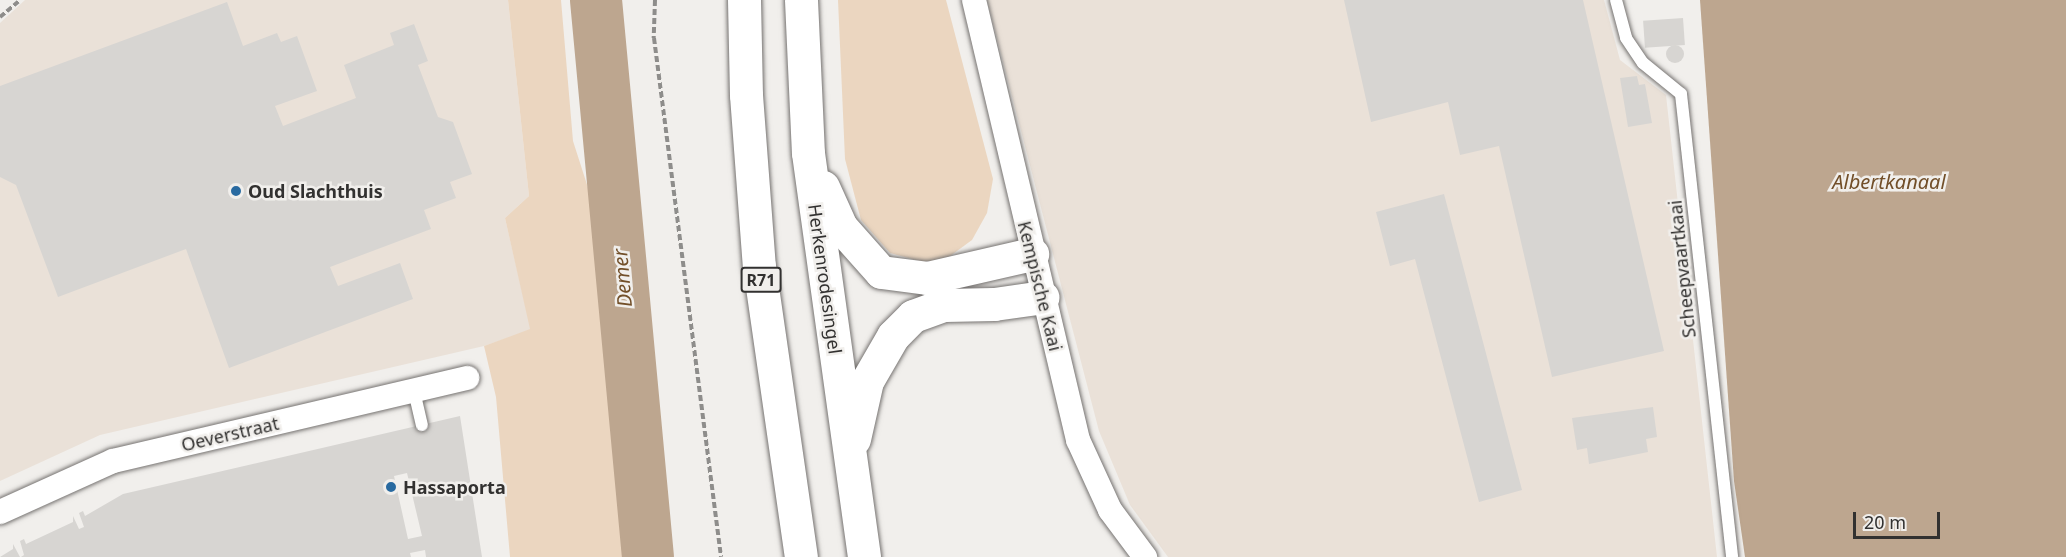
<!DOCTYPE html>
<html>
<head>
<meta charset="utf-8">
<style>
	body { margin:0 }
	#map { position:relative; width:2066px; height:557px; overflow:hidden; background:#f1efec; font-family:"Noto Sans",sans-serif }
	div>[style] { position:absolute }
	.built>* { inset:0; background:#eae1d8 }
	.green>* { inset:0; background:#ebd6c0 }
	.water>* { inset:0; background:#bda68f }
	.river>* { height:52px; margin:-26px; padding:0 26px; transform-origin:26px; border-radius:26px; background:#bda68f }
	.building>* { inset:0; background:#d7d5d2; transform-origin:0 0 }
	.round { border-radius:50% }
	.path>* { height:4px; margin-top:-2px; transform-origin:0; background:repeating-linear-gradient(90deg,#8e8d8b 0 6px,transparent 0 9px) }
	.roads { filter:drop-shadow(0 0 2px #767371) drop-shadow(0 0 2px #767371) }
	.service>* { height:12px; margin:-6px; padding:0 6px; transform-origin:6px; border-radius:6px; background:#fff }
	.minor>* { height:24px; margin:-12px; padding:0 12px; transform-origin:12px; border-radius:12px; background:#fff }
	.trunk>* { height:33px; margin:-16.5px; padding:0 16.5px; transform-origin:16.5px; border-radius:16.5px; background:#fff }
	.dots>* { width:16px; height:16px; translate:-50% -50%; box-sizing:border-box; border:3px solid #f1efec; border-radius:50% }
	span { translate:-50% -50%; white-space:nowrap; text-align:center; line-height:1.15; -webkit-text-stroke:5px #f1efec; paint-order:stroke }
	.shield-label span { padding:2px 4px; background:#f1efec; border:2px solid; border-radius:4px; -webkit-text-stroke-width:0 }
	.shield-label { font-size:16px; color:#323130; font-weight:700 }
	.poi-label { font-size:18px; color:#323130; font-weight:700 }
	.left { translate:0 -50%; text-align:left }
	.street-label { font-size:18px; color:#323130 }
	.water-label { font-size:20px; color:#724f29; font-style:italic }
	.scale { position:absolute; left:1853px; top:512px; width:87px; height:27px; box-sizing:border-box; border:3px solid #323130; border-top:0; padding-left:8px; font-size:18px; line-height:21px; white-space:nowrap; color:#323130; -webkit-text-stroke:4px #f1efec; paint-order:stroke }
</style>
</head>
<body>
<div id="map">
	<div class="built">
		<i style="clip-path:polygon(25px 0,508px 0,529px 196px,505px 218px,531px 330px,484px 346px,100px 435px,0 481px,0 23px)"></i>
		<i style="clip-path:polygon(987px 0,1604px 0,1620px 60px,1666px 95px,1717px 557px,1168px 557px,1130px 505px,1099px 431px)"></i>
	</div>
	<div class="green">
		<i style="clip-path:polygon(508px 0,561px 0,573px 141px,590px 194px,630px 557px,510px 557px,496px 397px,484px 346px,530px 329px,505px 218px,529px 196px)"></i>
		<i style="clip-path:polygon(838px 0,946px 0,993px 179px,987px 213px,972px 240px,946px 259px,923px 262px,890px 253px,861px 220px,845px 159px)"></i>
	</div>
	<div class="water">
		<i style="clip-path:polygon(1700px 0,2066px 0,2066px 557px,1745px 557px,1734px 481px)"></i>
	</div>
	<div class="river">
		<i style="left:596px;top:0;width:559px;rotate:84.67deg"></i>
	</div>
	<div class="building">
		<i style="clip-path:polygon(1344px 0,1583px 0,1664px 351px,1552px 377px,1499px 146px,1460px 155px,1448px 102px,1371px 122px)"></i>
		<i style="clip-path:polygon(227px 2px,243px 46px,277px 33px,281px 42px,297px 36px,317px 91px,275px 106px,283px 126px,356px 98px,344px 65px,394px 45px,390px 33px,414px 24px,428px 61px,418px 65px,438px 117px,453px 122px,472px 174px,450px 182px,456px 198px,424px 210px,431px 229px,330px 267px,338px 286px,400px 263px,413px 299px,229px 368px,186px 249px,58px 297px,16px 185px,0 177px,0 86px)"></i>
		<i style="left:1683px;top:18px;width:27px;height:40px;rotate:86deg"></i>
		<i class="round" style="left:1666px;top:45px;width:18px;height:18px"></i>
		<i style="clip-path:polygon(1637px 76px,1639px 85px,1645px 84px,1652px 123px,1628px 127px,1620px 78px)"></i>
		<i style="clip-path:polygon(1444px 194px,1522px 490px,1479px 502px,1415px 259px,1390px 266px,1376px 212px)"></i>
		<i style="clip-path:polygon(1653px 407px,1657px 437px,1646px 439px,1648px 452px,1589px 464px,1587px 448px,1577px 450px,1572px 418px)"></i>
		<i style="clip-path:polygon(evenodd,460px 416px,482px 557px,426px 557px,425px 550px,410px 553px,411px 557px,21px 557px,24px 555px,20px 541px,24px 539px,26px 544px,73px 522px,73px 516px,79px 529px,84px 527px,79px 513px,83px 511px,85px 516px,123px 494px,460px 416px,407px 473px,422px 536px,408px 539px,394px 476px,407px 473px)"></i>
		<i style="clip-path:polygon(13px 544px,20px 557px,0 557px,13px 549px)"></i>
	</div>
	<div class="path">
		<i style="left:655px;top:0;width:38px;rotate:92deg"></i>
		<i style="left:654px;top:38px;width:523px;rotate:82.64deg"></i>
		<i style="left:0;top:17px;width:26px;rotate:-40deg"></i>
	</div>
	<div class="roads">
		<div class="service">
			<i style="left:1616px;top:0;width:39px;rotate:75deg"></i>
			<i style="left:1626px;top:38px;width:30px;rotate:56deg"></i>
			<i style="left:1643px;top:63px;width:49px;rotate:39.2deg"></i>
			<i style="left:1681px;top:94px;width:466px;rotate:83.7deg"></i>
			<i style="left:414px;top:391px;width:35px;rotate:77deg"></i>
		</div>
		<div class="minor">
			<i style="left:974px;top:0;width:452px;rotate:76.7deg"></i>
			<i style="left:1078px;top:440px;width:77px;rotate:65.4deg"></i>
			<i style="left:1110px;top:510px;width:59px;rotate:53.3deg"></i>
			<i style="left:0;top:512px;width:124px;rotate:-24.3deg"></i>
			<i style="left:113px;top:461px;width:364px;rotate:-13.2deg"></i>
		</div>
		<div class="trunk">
			<i style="left:744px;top:0;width:95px;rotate:88.8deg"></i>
			<i style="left:746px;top:95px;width:171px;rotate:85.7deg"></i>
			<i style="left:759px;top:266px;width:294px;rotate:81.8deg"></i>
			<i style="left:801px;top:0;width:153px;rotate:87.4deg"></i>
			<i style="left:808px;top:153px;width:408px;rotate:82.1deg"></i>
			<i style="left:823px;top:187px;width:44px;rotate:65.8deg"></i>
			<i style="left:841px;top:227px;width:60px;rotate:48.4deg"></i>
			<i style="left:881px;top:272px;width:46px;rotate:7.4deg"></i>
			<i style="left:927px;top:278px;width:108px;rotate:-12.9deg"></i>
			<i style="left:854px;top:439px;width:59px;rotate:-77.4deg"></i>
			<i style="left:867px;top:381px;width:52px;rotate:-60deg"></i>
			<i style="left:893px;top:336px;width:28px;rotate:-45deg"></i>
			<i style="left:913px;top:316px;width:33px;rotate:-20deg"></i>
			<i style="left:944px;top:305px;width:50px;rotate:-1.1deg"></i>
			<i style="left:994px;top:304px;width:49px;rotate:-8.1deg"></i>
		</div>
	</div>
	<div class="dots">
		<i style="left:236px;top:191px;background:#296aa0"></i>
		<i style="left:391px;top:487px;background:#296aa0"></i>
	</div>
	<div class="shield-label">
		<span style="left:761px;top:280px">R71</span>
	</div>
	<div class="poi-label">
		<span class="left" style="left:248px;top:191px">Oud Slachthuis</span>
		<span class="left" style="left:403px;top:487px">Hassaporta</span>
	</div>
	<div class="street-label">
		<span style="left:1682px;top:269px;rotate:-96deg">Scheepvaartkaai</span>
		<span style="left:825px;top:279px;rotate:82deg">Herkenrodesingel</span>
		<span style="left:1040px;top:286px;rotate:76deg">Kempische Kaai</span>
		<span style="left:230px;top:434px;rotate:-13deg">Oeverstraat</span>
	</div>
	<div class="water-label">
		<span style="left:1889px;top:181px">Albertkanaal</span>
		<span style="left:622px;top:278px;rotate:-95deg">Demer</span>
	</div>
	<div class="scale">20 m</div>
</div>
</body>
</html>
